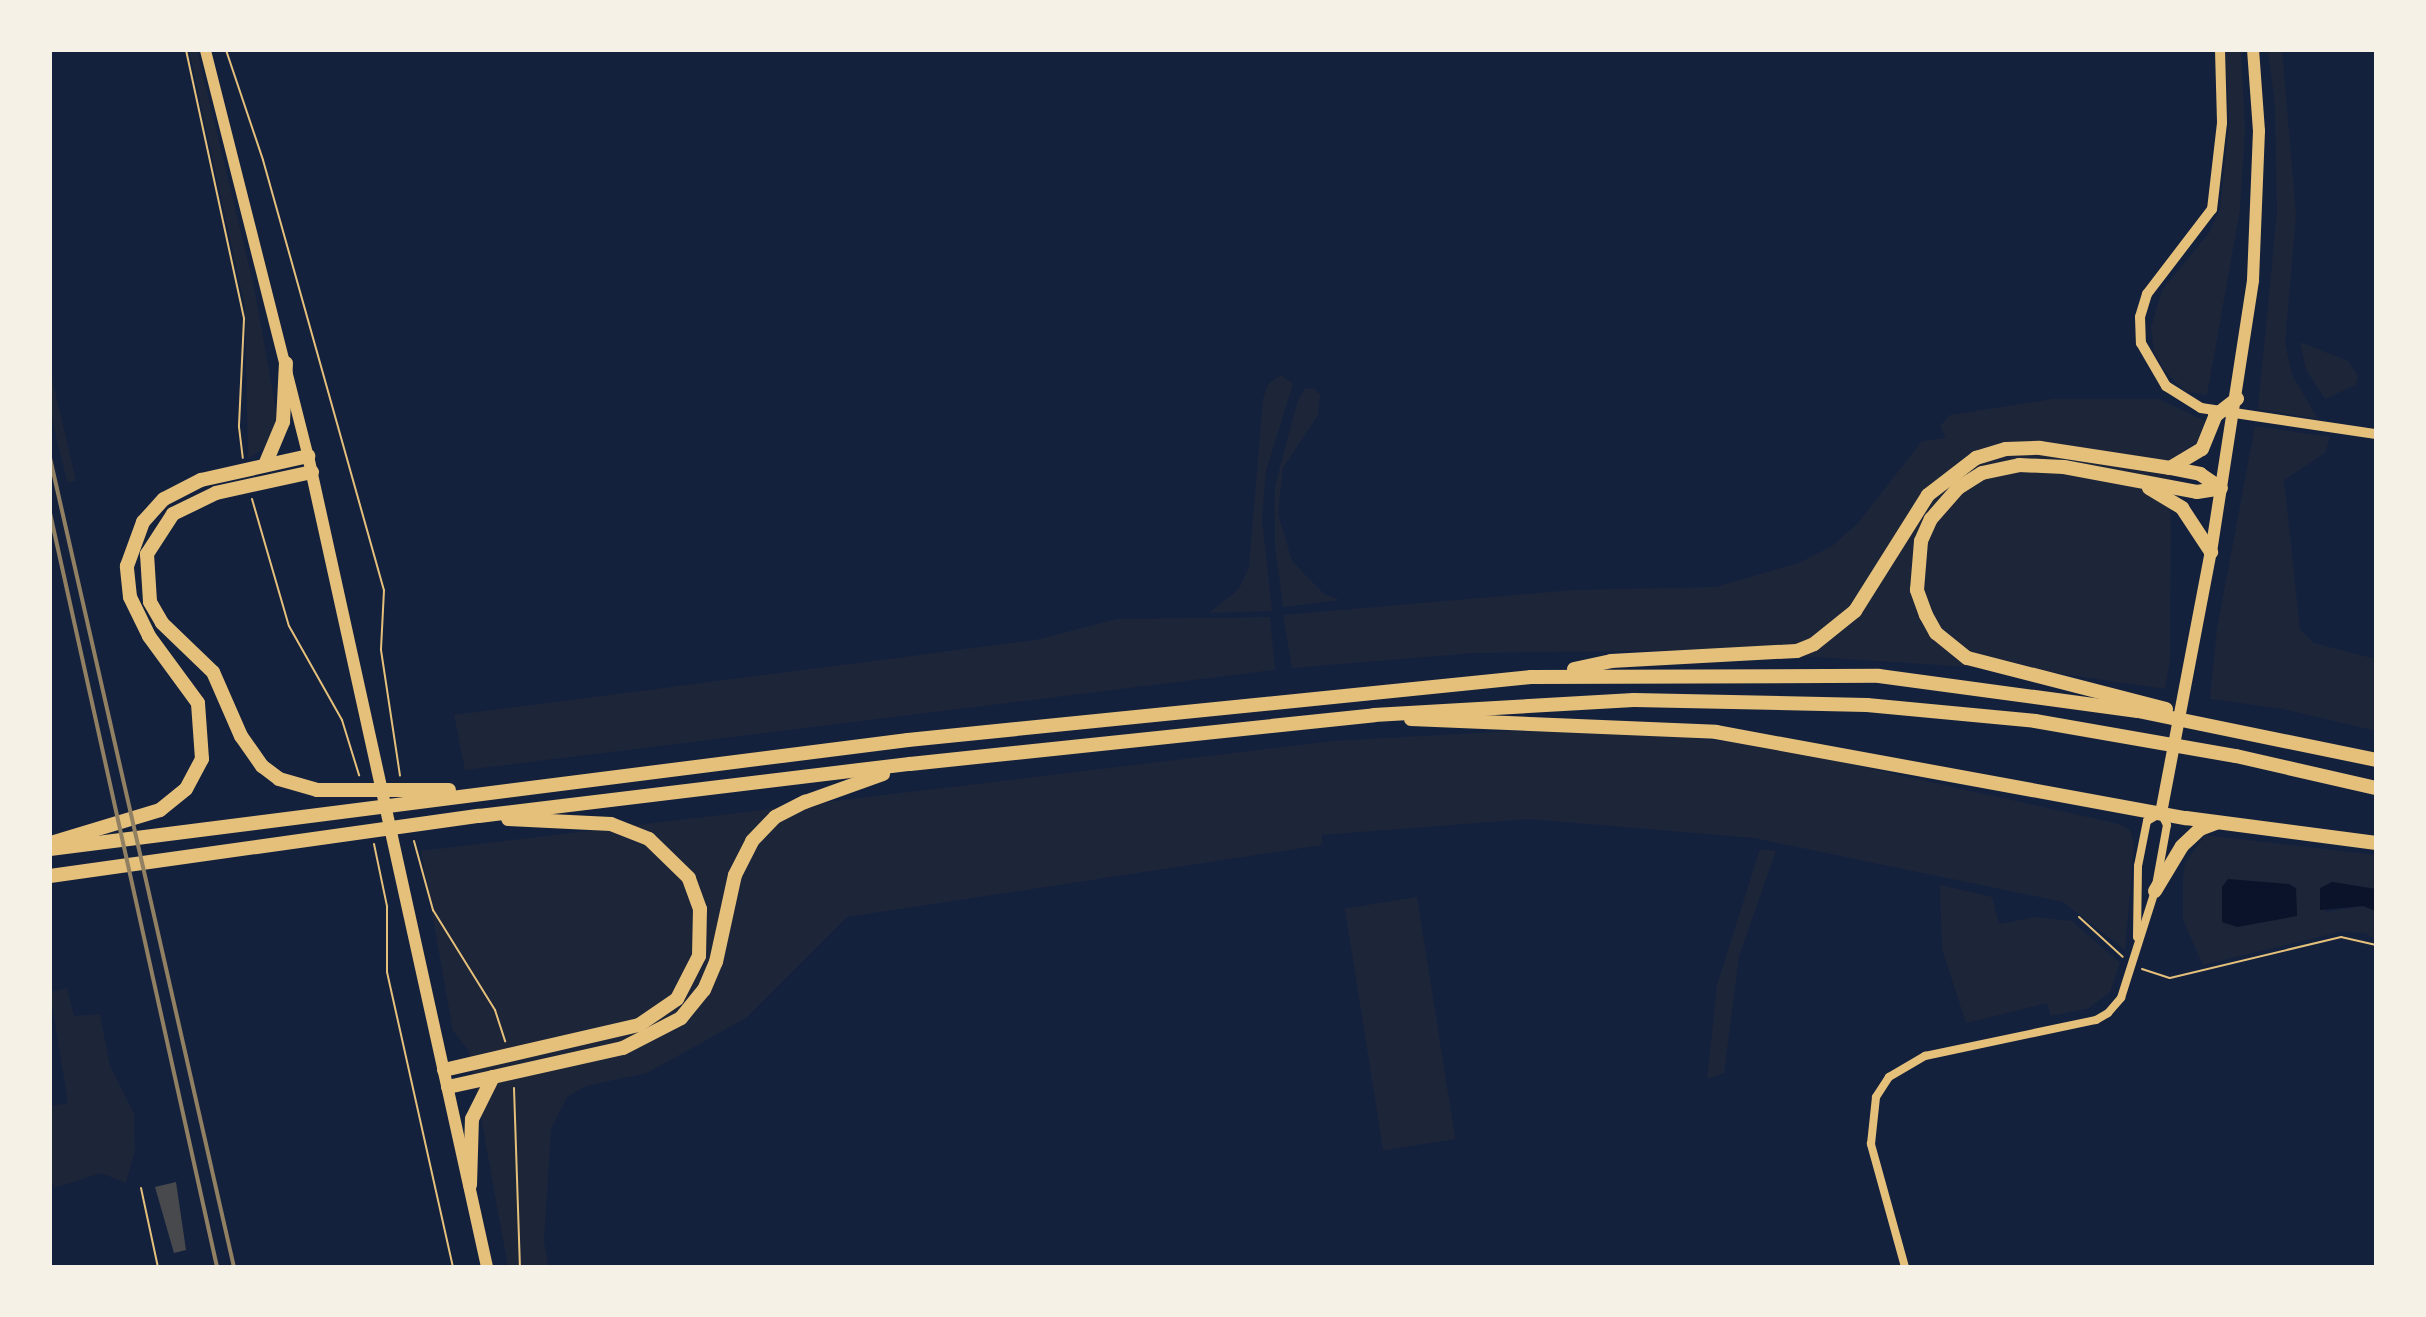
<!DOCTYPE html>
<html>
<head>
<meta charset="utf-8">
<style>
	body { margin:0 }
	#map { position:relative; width:2426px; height:1317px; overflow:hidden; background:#14213d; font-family:Ubuntu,sans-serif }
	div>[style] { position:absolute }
	.green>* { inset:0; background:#1d2539; transform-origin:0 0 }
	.water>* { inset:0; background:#0b132b }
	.building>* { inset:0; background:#48494c }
	.path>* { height:2px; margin:-1px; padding:0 1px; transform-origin:1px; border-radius:1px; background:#e5c07b }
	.minor>* { height:8px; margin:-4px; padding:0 4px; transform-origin:4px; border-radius:4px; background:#e5c07b }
	.tertiary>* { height:10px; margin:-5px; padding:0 5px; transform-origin:5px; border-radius:5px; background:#e5c07b }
	.secondary>* { height:11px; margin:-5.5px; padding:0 5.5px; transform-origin:5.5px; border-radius:5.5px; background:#e5c07b }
	.primary>* { height:12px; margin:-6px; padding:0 6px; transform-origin:6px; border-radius:6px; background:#e5c07b }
	.motorway>* { height:14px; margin:-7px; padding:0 7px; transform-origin:7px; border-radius:7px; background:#e5c07b }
	.rail>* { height:4px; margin:-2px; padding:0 2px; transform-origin:2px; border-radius:2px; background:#918062 }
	span { translate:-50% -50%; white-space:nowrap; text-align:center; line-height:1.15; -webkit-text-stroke:8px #f6f1e7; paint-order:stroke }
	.frame { position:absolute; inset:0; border:52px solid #f6f1e7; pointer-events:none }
</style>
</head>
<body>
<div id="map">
	<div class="green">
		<i style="clip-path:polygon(189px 50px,197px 50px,254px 287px,275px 404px,277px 419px,266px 447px,248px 459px,245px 307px)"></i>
		<i style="clip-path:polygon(2225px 50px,2241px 50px,2245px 130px,2240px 210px,2207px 395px,2185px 391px,2164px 370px,2154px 352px,2151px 328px,2162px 290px,2209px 233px,2220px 209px,2229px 121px)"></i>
		<i style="clip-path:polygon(2268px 50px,2282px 50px,2296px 214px,2285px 343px,2292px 375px,2318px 419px,2258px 409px,2277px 212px,2275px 105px)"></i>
		<i style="clip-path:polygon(2300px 342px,2348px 361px,2358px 376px,2356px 385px,2325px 399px,2306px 370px)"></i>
		<i style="clip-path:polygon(50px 370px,76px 481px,67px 482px,50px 411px)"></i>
		<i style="clip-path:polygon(1281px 375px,1293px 384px,1266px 471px,1262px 519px,1272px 611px,1209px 613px,1239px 589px,1249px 567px,1263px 399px,1268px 384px)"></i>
		<i style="clip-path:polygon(1314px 388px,1320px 395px,1318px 415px,1283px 468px,1278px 514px,1292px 561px,1324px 594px,1340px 600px,1283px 607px,1275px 545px,1275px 486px,1298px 400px,1305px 389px)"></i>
		<i style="clip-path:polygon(2053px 399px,2159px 399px,2205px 421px,2197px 442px,2171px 459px,2170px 660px,2165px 689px,2048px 672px,1705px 650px,1474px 653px,1292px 668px,1283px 615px,1573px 590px,1716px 587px,1801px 562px,1832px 546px,1858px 523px,1922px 441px,1946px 438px,1940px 426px,1950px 415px)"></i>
		<i style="clip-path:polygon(2255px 426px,2330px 437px,2325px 453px,2284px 480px,2300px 629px,2314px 643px,2376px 659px,2376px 731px,2283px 709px,2210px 699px,2217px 629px)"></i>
		<i style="clip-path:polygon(1270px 617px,1275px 670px,465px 770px,454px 715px,1035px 640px,1117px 619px)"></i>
		<i style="clip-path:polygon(1512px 731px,1660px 734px,1778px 748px,2119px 824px,2130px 830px,2134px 845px,2125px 950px,2063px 902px,1754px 838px,1529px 819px,1322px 835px,1322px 845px,847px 917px,746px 1018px,647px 1073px,586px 1086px,567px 1097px,551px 1129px,544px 1240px,548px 1267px,508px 1267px,469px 1051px,453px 1031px,421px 851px,1333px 741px)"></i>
		<i style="clip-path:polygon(2205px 835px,2376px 855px,2376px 889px,2332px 882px,2325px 912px,2363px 906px,2376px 911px,2376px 940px,2365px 933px,2340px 932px,2203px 965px,2183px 920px,2183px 878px,2185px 863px)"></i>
		<i style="clip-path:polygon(1760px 849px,1776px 851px,1739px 956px,1724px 1073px,1707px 1079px,1717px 985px)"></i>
		<i style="clip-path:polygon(1940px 885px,1992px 897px,1999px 924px,2035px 917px,2072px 921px,2120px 963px,2110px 992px,2089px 1008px,2051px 1016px,2047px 1003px,1966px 1023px,1942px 949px)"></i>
		<i style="left:1417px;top:897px;width:245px;height:73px;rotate:81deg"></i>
		<i style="clip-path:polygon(67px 988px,74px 1016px,100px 1014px,110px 1066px,134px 1114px,135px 1150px,126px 1183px,101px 1173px,54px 1188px,50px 1176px,50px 1106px,68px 1103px,50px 992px)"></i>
	</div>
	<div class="water">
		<i style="clip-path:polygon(2228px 879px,2289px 884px,2296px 888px,2297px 916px,2237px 927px,2222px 922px,2222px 887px)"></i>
		<i style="clip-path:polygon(2332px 882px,2376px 889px,2376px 911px,2363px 906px,2320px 910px,2320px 888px)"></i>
	</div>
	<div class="building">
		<i style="clip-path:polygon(176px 1182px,186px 1250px,174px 1253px,155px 1187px)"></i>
	</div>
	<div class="path">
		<i style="left:186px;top:50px;width:275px;rotate:77.8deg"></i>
		<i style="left:244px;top:319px;width:108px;rotate:92.7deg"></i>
		<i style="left:239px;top:427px;width:31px;rotate:83deg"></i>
		<i style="left:226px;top:50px;width:116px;rotate:71.4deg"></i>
		<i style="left:263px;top:160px;width:447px;rotate:74.3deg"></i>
		<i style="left:384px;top:590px;width:60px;rotate:92.9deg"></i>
		<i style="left:381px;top:650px;width:127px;rotate:81.4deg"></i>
		<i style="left:252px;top:499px;width:132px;rotate:73.8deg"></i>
		<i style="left:289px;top:626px;width:108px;rotate:60.6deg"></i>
		<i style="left:342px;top:720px;width:58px;rotate:72.8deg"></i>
		<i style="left:414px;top:841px;width:72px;rotate:74.6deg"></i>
		<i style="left:433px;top:910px;width:118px;rotate:58.2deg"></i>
		<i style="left:495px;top:1010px;width:33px;rotate:72deg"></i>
		<i style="left:374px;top:844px;width:63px;rotate:78.2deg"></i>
		<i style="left:387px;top:906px;width:66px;rotate:90deg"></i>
		<i style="left:387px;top:972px;width:302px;rotate:77.4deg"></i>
		<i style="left:2079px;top:917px;width:59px;rotate:42.3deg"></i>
		<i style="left:2142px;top:969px;width:29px;rotate:18deg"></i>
		<i style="left:2170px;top:978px;width:176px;rotate:-13.5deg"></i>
		<i style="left:2341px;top:937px;width:36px;rotate:13deg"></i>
		<i style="left:514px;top:1088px;width:179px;rotate:88.1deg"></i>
		<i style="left:141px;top:1188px;width:81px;rotate:77.9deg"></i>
	</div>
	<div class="minor">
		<i style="left:1905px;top:1267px;width:128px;rotate:-105.5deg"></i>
		<i style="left:1871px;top:1144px;width:47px;rotate:-83.9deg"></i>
		<i style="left:1876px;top:1097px;width:24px;rotate:-57deg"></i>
		<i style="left:1889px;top:1077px;width:42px;rotate:-30.3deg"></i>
		<i style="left:1925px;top:1056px;width:175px;rotate:-11.9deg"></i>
		<i style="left:2096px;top:1020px;width:14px;rotate:-30deg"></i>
		<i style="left:2108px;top:1013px;width:20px;rotate:-49deg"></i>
		<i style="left:2121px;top:998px;width:112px;rotate:-72.4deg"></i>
		<i style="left:2155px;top:891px;width:67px;rotate:-79.7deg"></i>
		<i style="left:2167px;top:825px;width:13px;rotate:-117deg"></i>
		<i style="left:2161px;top:813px;width:16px;rotate:150deg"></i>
		<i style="left:2147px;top:821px;width:46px;rotate:101.3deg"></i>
		<i style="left:2138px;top:866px;width:71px;rotate:90.8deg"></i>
	</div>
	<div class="tertiary">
		<i style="left:2220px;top:50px;width:73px;rotate:88.4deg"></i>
		<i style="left:2222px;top:123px;width:87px;rotate:96.6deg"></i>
		<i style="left:2212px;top:209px;width:107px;rotate:127.4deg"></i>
		<i style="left:2147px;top:294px;width:24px;rotate:107deg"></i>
		<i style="left:2140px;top:317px;width:26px;rotate:88deg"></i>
		<i style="left:2141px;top:343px;width:50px;rotate:59.8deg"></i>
		<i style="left:2166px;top:386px;width:41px;rotate:32.2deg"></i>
		<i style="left:2201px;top:408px;width:177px;rotate:8.5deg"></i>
	</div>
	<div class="secondary">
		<i style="left:205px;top:50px;width:419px;rotate:75.8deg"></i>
	</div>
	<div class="primary">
		<i style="left:308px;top:456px;width:831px;rotate:77.55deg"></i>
		<i style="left:2161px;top:813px;width:266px;rotate:-79.2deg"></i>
		<i style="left:2211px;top:552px;width:275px;rotate:-81.2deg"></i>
		<i style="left:2253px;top:280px;width:149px;rotate:-87.7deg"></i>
		<i style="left:2259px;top:131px;width:81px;rotate:-94.2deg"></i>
	</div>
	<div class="motorway">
		<i style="left:265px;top:465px;width:47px;rotate:-67.3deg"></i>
		<i style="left:283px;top:422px;width:59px;rotate:-87.1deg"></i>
		<i style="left:2170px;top:468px;width:31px;rotate:11deg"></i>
		<i style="left:2200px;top:474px;width:25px;rotate:34deg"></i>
		<i style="left:312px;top:472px;width:98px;rotate:167.7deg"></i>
		<i style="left:216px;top:493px;width:48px;rotate:154deg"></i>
		<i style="left:173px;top:514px;width:48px;rotate:123deg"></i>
		<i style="left:147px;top:554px;width:48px;rotate:86.4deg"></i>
		<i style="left:150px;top:602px;width:24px;rotate:60deg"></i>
		<i style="left:162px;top:623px;width:71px;rotate:43.9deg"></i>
		<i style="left:213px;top:672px;width:70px;rotate:66.4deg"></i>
		<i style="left:241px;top:736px;width:37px;rotate:55deg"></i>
		<i style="left:262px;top:766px;width:21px;rotate:37deg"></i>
		<i style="left:279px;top:779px;width:40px;rotate:16deg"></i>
		<i style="left:317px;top:790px;width:132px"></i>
		<i style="left:2149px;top:488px;width:39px;rotate:31deg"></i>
		<i style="left:2182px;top:508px;width:53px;rotate:56.6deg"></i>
		<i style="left:1574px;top:669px;width:38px;rotate:-12deg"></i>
		<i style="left:1611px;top:661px;width:186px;rotate:-3.1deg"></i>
		<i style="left:1797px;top:651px;width:18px;rotate:-22deg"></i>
		<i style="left:1814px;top:644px;width:53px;rotate:-38.8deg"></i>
		<i style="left:1855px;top:611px;width:137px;rotate:-57.8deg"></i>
		<i style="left:1928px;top:495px;width:61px;rotate:-37.6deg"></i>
		<i style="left:1976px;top:458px;width:31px;rotate:-17deg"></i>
		<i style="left:2006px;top:449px;width:34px;rotate:-2deg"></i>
		<i style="left:2040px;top:448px;width:132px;rotate:8.7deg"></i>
		<i style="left:2170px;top:468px;width:37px;rotate:-31deg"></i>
		<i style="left:2202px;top:449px;width:35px;rotate:-68deg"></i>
		<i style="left:2215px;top:416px;width:28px;rotate:-38deg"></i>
		<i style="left:2166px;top:709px;width:205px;rotate:-165.6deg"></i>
		<i style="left:1967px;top:658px;width:40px;rotate:-141deg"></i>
		<i style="left:1936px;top:633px;width:21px;rotate:-119deg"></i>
		<i style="left:1926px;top:615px;width:27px;rotate:-110deg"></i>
		<i style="left:1917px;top:590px;width:49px;rotate:-85.3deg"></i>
		<i style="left:1921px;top:541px;width:24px;rotate:-66deg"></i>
		<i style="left:1931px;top:519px;width:41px;rotate:-48.9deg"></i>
		<i style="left:1958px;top:488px;width:28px;rotate:-32deg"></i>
		<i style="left:1982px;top:473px;width:38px;rotate:-12deg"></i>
		<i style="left:2019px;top:465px;width:45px;rotate:2.5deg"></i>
		<i style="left:2064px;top:467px;width:135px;rotate:10.6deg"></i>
		<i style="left:2197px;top:492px;width:24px;rotate:-9deg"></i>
		<i style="left:1411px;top:719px;width:305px;rotate:2.4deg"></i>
		<i style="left:1716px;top:732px;width:478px;rotate:10.4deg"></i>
		<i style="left:2186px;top:818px;width:192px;rotate:7.5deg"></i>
		<i style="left:51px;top:843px;width:114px;rotate:-16.8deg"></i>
		<i style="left:160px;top:810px;width:33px;rotate:-39deg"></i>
		<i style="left:186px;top:789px;width:34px;rotate:-62deg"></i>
		<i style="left:202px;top:759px;width:56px;rotate:-94.1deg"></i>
		<i style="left:198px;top:703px;width:83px;rotate:-126.2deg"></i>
		<i style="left:149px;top:636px;width:43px;rotate:-116deg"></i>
		<i style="left:130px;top:597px;width:31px;rotate:-96deg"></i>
		<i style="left:127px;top:566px;width:47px;rotate:-70deg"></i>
		<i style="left:143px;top:522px;width:31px;rotate:-48deg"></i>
		<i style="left:164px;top:499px;width:42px;rotate:-27.2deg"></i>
		<i style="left:201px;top:480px;width:110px;rotate:-12.6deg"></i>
		<i style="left:50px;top:849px;width:865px;rotate:-7.24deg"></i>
		<i style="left:908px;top:740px;width:626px;rotate:-5.77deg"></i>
		<i style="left:1531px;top:677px;width:348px;rotate:-0.2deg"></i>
		<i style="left:1879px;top:676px;width:261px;rotate:7.7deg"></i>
		<i style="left:2138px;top:711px;width:243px;rotate:11.6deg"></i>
		<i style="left:50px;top:876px;width:433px;rotate:-8deg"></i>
		<i style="left:479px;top:816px;width:434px;rotate:-6.9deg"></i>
		<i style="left:910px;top:764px;width:467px;rotate:-6deg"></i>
		<i style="left:1374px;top:715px;width:260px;rotate:-3.3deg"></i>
		<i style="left:1634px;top:700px;width:233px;rotate:1.2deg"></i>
		<i style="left:1867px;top:705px;width:169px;rotate:5.4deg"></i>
		<i style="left:2035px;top:721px;width:204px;rotate:9.9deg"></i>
		<i style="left:2236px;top:756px;width:144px;rotate:12.9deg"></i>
		<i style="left:2155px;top:891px;width:52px;rotate:-59deg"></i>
		<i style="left:2182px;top:846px;width:25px;rotate:-43deg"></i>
		<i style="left:2200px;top:829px;width:17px;rotate:-21deg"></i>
		<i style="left:444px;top:1070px;width:200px;rotate:-13deg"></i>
		<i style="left:639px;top:1025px;width:46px;rotate:-34.4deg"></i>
		<i style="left:677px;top:999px;width:48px;rotate:-62.9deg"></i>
		<i style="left:699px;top:956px;width:47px;rotate:-88.8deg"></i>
		<i style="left:700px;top:909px;width:33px;rotate:-110deg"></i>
		<i style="left:689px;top:878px;width:56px;rotate:-135.7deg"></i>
		<i style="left:649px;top:839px;width:41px;rotate:-158.5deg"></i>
		<i style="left:611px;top:824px;width:103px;rotate:-177.2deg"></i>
		<i style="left:448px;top:1087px;width:46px;rotate:-12.5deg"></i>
		<i style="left:470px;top:1185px;width:66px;rotate:-88.3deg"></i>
		<i style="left:472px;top:1119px;width:47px;rotate:-63.4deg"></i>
		<i style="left:493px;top:1077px;width:133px;rotate:-12.6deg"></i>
		<i style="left:623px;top:1048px;width:65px;rotate:-27.3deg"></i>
		<i style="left:681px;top:1018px;width:36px;rotate:-51deg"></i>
		<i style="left:704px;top:990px;width:30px;rotate:-67deg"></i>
		<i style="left:716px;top:962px;width:89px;rotate:-77.7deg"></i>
		<i style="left:735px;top:875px;width:38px;rotate:-63deg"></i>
		<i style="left:752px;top:841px;width:33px;rotate:-46deg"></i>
		<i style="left:775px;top:817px;width:34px;rotate:-27deg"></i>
		<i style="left:805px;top:802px;width:83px;rotate:-19.7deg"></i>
	</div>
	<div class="rail">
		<i style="left:50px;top:458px;width:830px;rotate:77.19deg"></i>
		<i style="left:50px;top:513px;width:772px;rotate:77.51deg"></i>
	</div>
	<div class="frame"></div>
</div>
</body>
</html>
